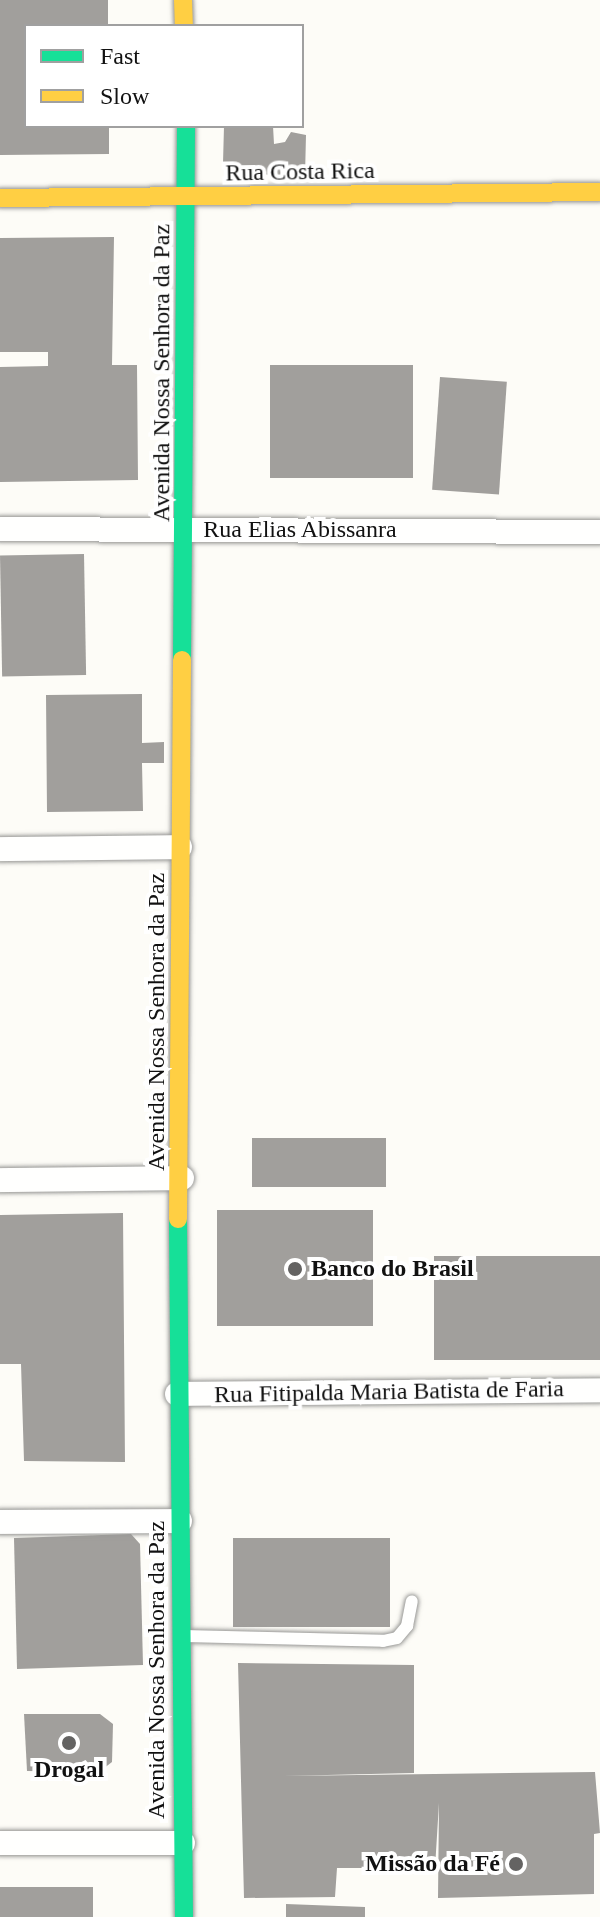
<!DOCTYPE html>
<html>
<head>
<meta charset="utf-8">
<style>
	body { margin:0 }
	#map { position:relative; width:600px; height:1917px; overflow:hidden; background:#fdfcf7; font-family:Georgia,serif }
	div>[style] { position:absolute }
	.building>* { inset:0; background:#a19f9c; transform-origin:0 0 }
	.roads { filter:drop-shadow(0 0 2px #979795) drop-shadow(0 0 2px #979795) }
	.lane>* { height:12px; margin:-6px; padding:0 6px; transform-origin:6px; border-radius:6px; background:#fffffe }
	.street>* { height:24px; margin:-12px; padding:0 12px; transform-origin:12px; border-radius:12px; background:#fffffe }
	.fast>* { height:18px; margin:-9px; padding:0 9px; transform-origin:9px; border-radius:9px; background:#16e098 }
	.slow>* { height:18px; margin:-9px; padding:0 9px; transform-origin:9px; border-radius:9px; background:#ffcf43 }
	.dots>* { width:22px; height:22px; translate:-50% -50%; box-sizing:border-box; border:4px solid #fff; border-radius:50% }
	span { translate:-50% -50%; white-space:nowrap; text-align:center; line-height:1.15; -webkit-text-stroke:8px #fff; paint-order:stroke }
	.street-label { font-size:24px; color:#111 }
	.poi-label { font-size:24px; color:#111; font-weight:700 }
	.left { translate:0 -50%; text-align:left }
	.right { translate:-100% -50%; text-align:right }
	.legend { position:absolute; left:24px; top:24px; width:280px; height:104px; box-sizing:border-box; background:#fff; border:2px solid #a0a0a0; margin:0; padding:10px 14px; list-style:none; font-size:24px; color:#111 }
	.legend li { display:flex; align-items:center; gap:16px; height:40px }
	.legend b { width:40px; border:2px solid #a0a0a0 }
</style>
</head>
<body>
<div id="map">
	<div class="building">
		<i style="clip-path:polygon(0 0,108px 0,108px 26px,26px 26px,26px 126px,109px 126px,109px 154px,0 155px)"></i>
		<i style="clip-path:polygon(224px 126px,273px 126px,274px 144px,285px 142px,291px 132px,306px 135px,305px 176px,229px 173px,223px 163px)"></i>
		<i style="clip-path:polygon(114px 237px,112px 365px,137px 365px,138px 480px,0 482px,0 367px,48px 366px,48px 352px,0 352px,0 238px)"></i>
		<i style="left:270px;top:365px;width:143px;height:113px"></i>
		<i style="left:440px;top:377px;width:67px;height:113px;rotate:4deg"></i>
		<i style="left:84px;top:554px;width:121px;height:84px;rotate:89deg"></i>
		<i style="clip-path:polygon(142px 694px,142px 743px,164px 742px,164px 763px,142px 763px,143px 811px,47px 812px,46px 695px)"></i>
		<i style="left:252px;top:1138px;width:134px;height:49px"></i>
		<i style="left:373px;top:1210px;width:116px;height:156px;rotate:90deg"></i>
		<i style="clip-path:polygon(123px 1213px,125px 1462px,24px 1461px,21px 1364px,0 1364px,0 1215px)"></i>
		<i style="left:600px;top:1256px;width:104px;height:166px;rotate:90deg"></i>
		<i style="clip-path:polygon(131px 1534px,140px 1544px,143px 1665px,17px 1669px,14px 1538px)"></i>
		<i style="left:233px;top:1538px;width:157px;height:89px"></i>
		<i style="clip-path:polygon(238px 1663px,414px 1665px,414px 1773px,283px 1776px,595px 1772px,600px 1833px,594px 1834px,594px 1894px,438px 1898px,439px 1803px,435px 1868px,337px 1868px,335px 1897px,244px 1898px)"></i>
		<i style="clip-path:polygon(24px 1714px,100px 1714px,113px 1724px,112px 1762px,99px 1772px,27px 1771px)"></i>
		<i style="left:93px;top:1887px;width:30px;height:93px;rotate:90deg"></i>
		<i style="clip-path:polygon(286px 1904px,365px 1907px,365px 1917px,286px 1917px)"></i>
	</div>
	<div class="roads">
		<div class="lane">
			<i style="left:184px;top:1636px;width:199px;rotate:1.4deg"></i>
			<i style="left:383px;top:1641px;width:14px;rotate:-12deg"></i>
			<i style="left:397px;top:1638px;width:16px;rotate:-50deg"></i>
			<i style="left:407px;top:1626px;width:25px;rotate:-79deg"></i>
		</div>
		<div class="street">
			<i style="left:0;top:529px;width:600px;rotate:0.29deg"></i>
			<i style="left:0;top:849px;width:180px;rotate:-0.6deg"></i>
			<i style="left:0;top:1180px;width:182px;rotate:-0.6deg"></i>
			<i style="left:177px;top:1394px;width:423px;rotate:-0.5deg"></i>
			<i style="left:0;top:1522px;width:180px;rotate:-0.3deg"></i>
			<i style="left:0;top:1843px;width:183px"></i>
		</div>
		<div class="fast">
			<i style="left:182px;top:660px;width:534px;rotate:-89.57deg"></i>
			<i style="left:178px;top:1219px;width:698px;rotate:89.51deg"></i>
		</div>
		<div class="slow">
			<i style="left:183px;top:0;width:26px;rotate:88deg"></i>
			<i style="left:0;top:198px;width:600px;rotate:-0.57deg"></i>
			<i style="left:178px;top:1219px;width:559px;rotate:-89.59deg"></i>
		</div>
	</div>
	<div class="dots">
		<i style="left:295px;top:1269px;background:#646362"></i>
		<i style="left:69px;top:1743px;background:#646362"></i>
		<i style="left:516px;top:1864px;background:#646362"></i>
	</div>
	<div class="street-label">
		<span style="left:300px;top:172px;rotate:-1deg">Rua Costa Rica</span>
		<span style="left:162px;top:373px;rotate:-90deg">Avenida Nossa Senhora da Paz</span>
		<span style="left:300px;top:530px">Rua Elias Abissanra</span>
		<span style="left:157px;top:1022px;rotate:-90deg">Avenida Nossa Senhora da Paz</span>
		<span style="left:389px;top:1392px;rotate:-1deg">Rua Fitipalda Maria Batista de Faria</span>
		<span style="left:157px;top:1670px;rotate:-90deg">Avenida Nossa Senhora da Paz</span>
	</div>
	<div class="poi-label">
		<span class="left" style="left:311px;top:1269px">Banco do Brasil</span>
		<span style="left:69px;top:1770px">Drogal</span>
		<span class="right" style="left:500px;top:1864px">Missão da Fé</span>
	</div>
	<ul class="legend">
	<li><b style="height:10px;background:#16e098"></b>Fast</li>
	<li><b style="height:10px;background:#ffcf43"></b>Slow</li>
	</ul>
</div>
</body>
</html>
